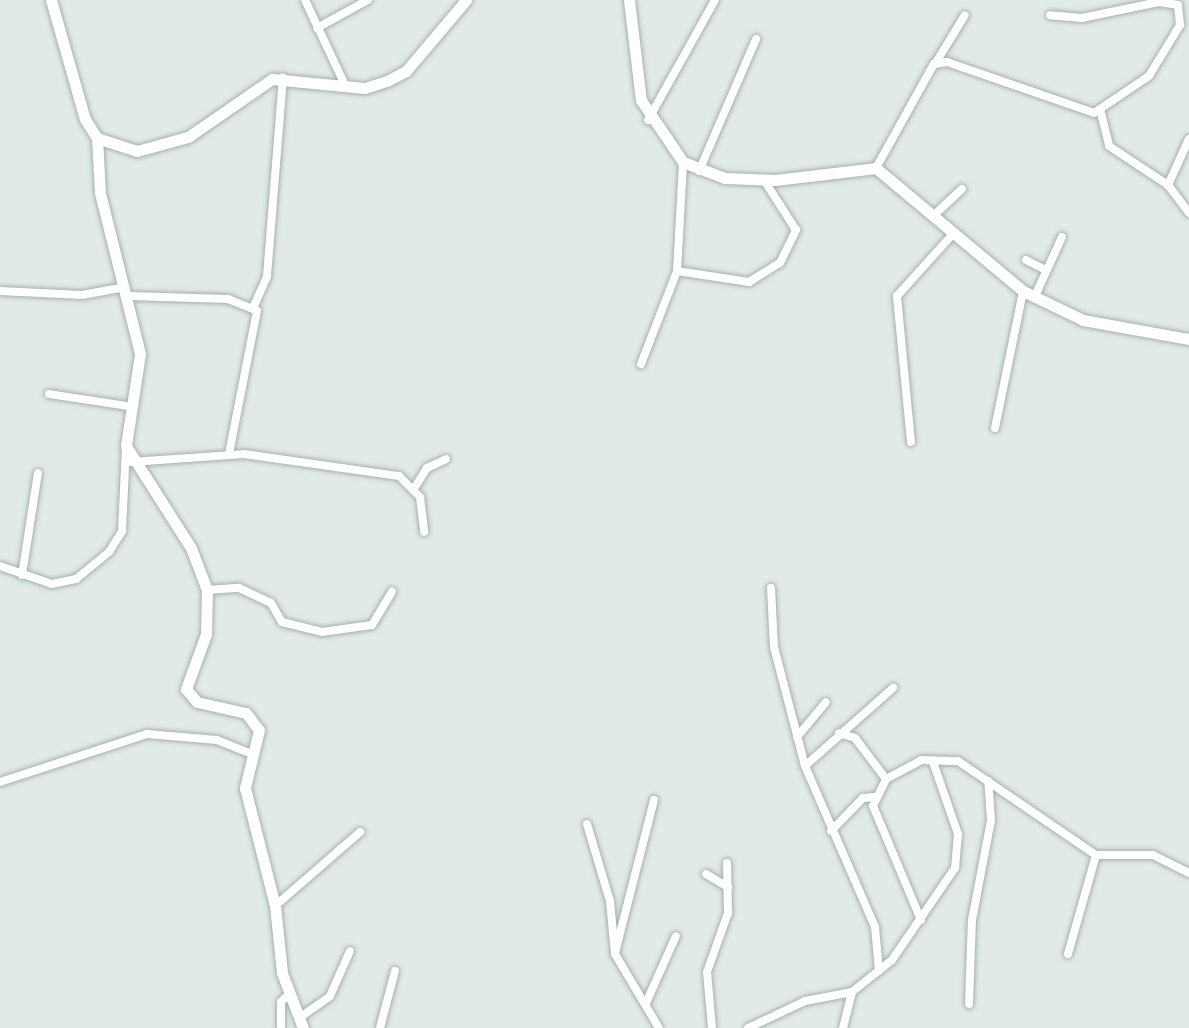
<!DOCTYPE html>
<html>
<head>
<meta charset="utf-8">
<style>
	body { margin:0 }
	#map { position:relative; width:1189px; height:1028px; overflow:hidden; background:#e1eae6; font-family:Signika,sans-serif }
	div>[style] { position:absolute }
	.roads { filter:drop-shadow(0 0 2px #a4b2ad) drop-shadow(0 0 2px #a4b2ad) }
	.street>* { height:8px; margin:-4px; padding:0 4px; transform-origin:4px; border-radius:4px; background:#fff }
	.secondary>* { height:11px; margin:-5.5px; padding:0 5.5px; transform-origin:5.5px; border-radius:5.5px; background:#fff }
	span { translate:-50% -50%; white-space:nowrap; text-align:center; line-height:1.15; -webkit-text-stroke:7px #f1f7f4; paint-order:stroke }
</style>
</head>
<body>
<div id="map">
	<div class="roads">
		<div class="street">
			<i style="left:305px;top:0;width:96px;rotate:64.8deg"></i>
			<i style="left:317px;top:28px;width:58px;rotate:-28.8deg"></i>
			<i style="left:935px;top:64px;width:57px;rotate:-58.5deg"></i>
			<i style="left:1100px;top:109px;width:38px;rotate:76deg"></i>
			<i style="left:1109px;top:146px;width:71px;rotate:33.5deg"></i>
			<i style="left:648px;top:120px;width:137px;rotate:-60.8deg"></i>
			<i style="left:1189px;top:139px;width:51px;rotate:114.5deg"></i>
			<i style="left:1168px;top:185px;width:35px;rotate:53deg"></i>
			<i style="left:876px;top:168px;width:119px;rotate:-60.9deg"></i>
			<i style="left:934px;top:64px;width:13px;rotate:-9deg"></i>
			<i style="left:947px;top:62px;width:156px;rotate:19.1deg"></i>
			<i style="left:1094px;top:113px;width:66px;rotate:-33.9deg"></i>
			<i style="left:1149px;top:76px;width:60px;rotate:-58.7deg"></i>
			<i style="left:1180px;top:25px;width:20px;rotate:-96deg"></i>
			<i style="left:1178px;top:5px;width:19px;rotate:-171deg"></i>
			<i style="left:1159px;top:2px;width:79px;rotate:168.3deg"></i>
			<i style="left:1082px;top:18px;width:32px;rotate:-175deg"></i>
			<i style="left:699px;top:171px;width:144px;rotate:-66.6deg"></i>
			<i style="left:932px;top:217px;width:41px;rotate:-43deg"></i>
			<i style="left:1026px;top:260px;width:22px;rotate:27deg"></i>
			<i style="left:677px;top:271px;width:73px;rotate:8.7deg"></i>
			<i style="left:749px;top:282px;width:36px;rotate:-32deg"></i>
			<i style="left:780px;top:263px;width:37px;rotate:-64deg"></i>
			<i style="left:796px;top:230px;width:59px;rotate:-122.6deg"></i>
			<i style="left:0;top:291px;width:82px;rotate:2.8deg"></i>
			<i style="left:82px;top:295px;width:44px;rotate:-10.5deg"></i>
			<i style="left:128px;top:296px;width:100px;rotate:1.7deg"></i>
			<i style="left:228px;top:299px;width:31px;rotate:22deg"></i>
			<i style="left:257px;top:311px;width:146px;rotate:101.1deg"></i>
			<i style="left:1035px;top:296px;width:65px;rotate:-65.4deg"></i>
			<i style="left:253px;top:308px;width:35px;rotate:-66deg"></i>
			<i style="left:267px;top:276px;width:199px;rotate:-85.4deg"></i>
			<i style="left:641px;top:364px;width:100px;rotate:-68.8deg"></i>
			<i style="left:677px;top:271px;width:109px;rotate:-86.8deg"></i>
			<i style="left:49px;top:394px;width:86px;rotate:8.7deg"></i>
			<i style="left:995px;top:428px;width:140px;rotate:-78.4deg"></i>
			<i style="left:911px;top:442px;width:147px;rotate:-95.5deg"></i>
			<i style="left:897px;top:296px;width:81px;rotate:-48deg"></i>
			<i style="left:131px;top:462px;width:113px;rotate:-4deg"></i>
			<i style="left:244px;top:454px;width:157px;rotate:8.1deg"></i>
			<i style="left:399px;top:476px;width:30px;rotate:45deg"></i>
			<i style="left:420px;top:497px;width:35px;rotate:83deg"></i>
			<i style="left:415px;top:487px;width:22px;rotate:-58deg"></i>
			<i style="left:427px;top:468px;width:21px;rotate:-25deg"></i>
			<i style="left:0;top:566px;width:55px;rotate:19.1deg"></i>
			<i style="left:52px;top:584px;width:25px;rotate:-12deg"></i>
			<i style="left:76px;top:579px;width:43px;rotate:-39.3deg"></i>
			<i style="left:109px;top:552px;width:25px;rotate:-58deg"></i>
			<i style="left:122px;top:531px;width:84px;rotate:-87.3deg"></i>
			<i style="left:22px;top:575px;width:103px;rotate:-81.1deg"></i>
			<i style="left:771px;top:588px;width:59px;rotate:87.1deg"></i>
			<i style="left:774px;top:647px;width:123px;rotate:75.4deg"></i>
			<i style="left:805px;top:766px;width:176px;rotate:66.5deg"></i>
			<i style="left:875px;top:927px;width:44px;rotate:84.8deg"></i>
			<i style="left:207px;top:590px;width:32px;rotate:-4deg"></i>
			<i style="left:239px;top:588px;width:35px;rotate:25deg"></i>
			<i style="left:271px;top:603px;width:22px;rotate:60deg"></i>
			<i style="left:282px;top:622px;width:41px;rotate:14deg"></i>
			<i style="left:322px;top:632px;width:50px;rotate:-8deg"></i>
			<i style="left:372px;top:625px;width:39px;rotate:-59deg"></i>
			<i style="left:839px;top:733px;width:17px;rotate:17deg"></i>
			<i style="left:855px;top:738px;width:51px;rotate:52.9deg"></i>
			<i style="left:797px;top:737px;width:45px;rotate:-50.4deg"></i>
			<i style="left:805px;top:766px;width:118px;rotate:-41.6deg"></i>
			<i style="left:0;top:782px;width:155px;rotate:-18.1deg"></i>
			<i style="left:147px;top:734px;width:70px;rotate:4.9deg"></i>
			<i style="left:217px;top:740px;width:35px;rotate:22deg"></i>
			<i style="left:587px;top:824px;width:80px;rotate:73.4deg"></i>
			<i style="left:610px;top:901px;width:53px;rotate:84.6deg"></i>
			<i style="left:615px;top:954px;width:86px;rotate:59.3deg"></i>
			<i style="left:831px;top:831px;width:46px;rotate:-45.9deg"></i>
			<i style="left:863px;top:798px;width:11px;rotate:-5deg"></i>
			<i style="left:706px;top:874px;width:26px;rotate:31deg"></i>
			<i style="left:275px;top:906px;width:113px;rotate:-41deg"></i>
			<i style="left:921px;top:920px;width:124px;rotate:-112.8deg"></i>
			<i style="left:873px;top:806px;width:30px;rotate:-64deg"></i>
			<i style="left:886px;top:779px;width:40px;rotate:-28deg"></i>
			<i style="left:921px;top:760px;width:37px;rotate:2deg"></i>
			<i style="left:958px;top:761px;width:167px;rotate:34.3deg"></i>
			<i style="left:1096px;top:855px;width:57px"></i>
			<i style="left:1153px;top:855px;width:40px;rotate:26.6deg"></i>
			<i style="left:615px;top:953px;width:158px;rotate:-75.7deg"></i>
			<i style="left:1068px;top:954px;width:103px;rotate:-74.2deg"></i>
			<i style="left:646px;top:1003px;width:73px;rotate:-65.9deg"></i>
			<i style="left:969px;top:1004px;width:84px;rotate:-88deg"></i>
			<i style="left:972px;top:920px;width:102px;rotate:-79.2deg"></i>
			<i style="left:991px;top:820px;width:39px;rotate:-94deg"></i>
			<i style="left:299px;top:1018px;width:38px;rotate:-35deg"></i>
			<i style="left:330px;top:996px;width:49px;rotate:-66deg"></i>
			<i style="left:281px;top:1028px;width:26px;rotate:-90deg"></i>
			<i style="left:281px;top:1002px;width:11px;rotate:-45deg"></i>
			<i style="left:380px;top:1028px;width:59px;rotate:-75.3deg"></i>
			<i style="left:712px;top:1028px;width:56px;rotate:-95.1deg"></i>
			<i style="left:707px;top:972px;width:63px;rotate:-70.4deg"></i>
			<i style="left:728px;top:913px;width:50px;rotate:-91.1deg"></i>
			<i style="left:748px;top:1028px;width:63px;rotate:-25.3deg"></i>
			<i style="left:805px;top:1001px;width:48px;rotate:-10.8deg"></i>
			<i style="left:843px;top:1028px;width:37px;rotate:-76deg"></i>
			<i style="left:852px;top:992px;width:51px;rotate:-38.7deg"></i>
			<i style="left:892px;top:960px;width:112px;rotate:-55.6deg"></i>
			<i style="left:955px;top:868px;width:34px;rotate:-85deg"></i>
			<i style="left:958px;top:834px;width:76px;rotate:-109.1deg"></i>
		</div>
		<div class="secondary">
			<i style="left:51px;top:0;width:124px;rotate:74.1deg"></i>
			<i style="left:85px;top:119px;width:22px;rotate:58deg"></i>
			<i style="left:97px;top:138px;width:42px;rotate:18deg"></i>
			<i style="left:137px;top:151px;width:53px;rotate:-15.4deg"></i>
			<i style="left:188px;top:137px;width:102px;rotate:-34.6deg"></i>
			<i style="left:272px;top:79px;width:93px;rotate:5.5deg"></i>
			<i style="left:365px;top:88px;width:23px;rotate:-18deg"></i>
			<i style="left:387px;top:81px;width:21px;rotate:-28deg"></i>
			<i style="left:406px;top:71px;width:93px;rotate:-49.8deg"></i>
			<i style="left:629px;top:0;width:101px;rotate:83.2deg"></i>
			<i style="left:641px;top:100px;width:75px;rotate:55.9deg"></i>
			<i style="left:683px;top:162px;width:45px;rotate:20.9deg"></i>
			<i style="left:725px;top:178px;width:50px;rotate:2.3deg"></i>
			<i style="left:775px;top:180px;width:102px;rotate:-6.8deg"></i>
			<i style="left:876px;top:168px;width:192px;rotate:39.9deg"></i>
			<i style="left:1023px;top:291px;width:67px;rotate:25.8deg"></i>
			<i style="left:1083px;top:320px;width:108px;rotate:10.2deg"></i>
			<i style="left:97px;top:138px;width:55px;rotate:86.9deg"></i>
			<i style="left:100px;top:193px;width:166px;rotate:76deg"></i>
			<i style="left:140px;top:354px;width:93px;rotate:98.7deg"></i>
			<i style="left:126px;top:446px;width:121px;rotate:57.5deg"></i>
			<i style="left:191px;top:548px;width:45px;rotate:69.1deg"></i>
			<i style="left:207px;top:590px;width:44px;rotate:91.3deg"></i>
			<i style="left:206px;top:634px;width:59px;rotate:110deg"></i>
			<i style="left:186px;top:689px;width:17px;rotate:50deg"></i>
			<i style="left:197px;top:702px;width:50px;rotate:12.7deg"></i>
			<i style="left:246px;top:713px;width:21px;rotate:53deg"></i>
			<i style="left:259px;top:730px;width:60px;rotate:103.6deg"></i>
			<i style="left:245px;top:788px;width:122px;rotate:75.7deg"></i>
			<i style="left:275px;top:906px;width:67px;rotate:84deg"></i>
			<i style="left:282px;top:973px;width:59px;rotate:69.1deg"></i>
		</div>
	</div>
</div>
</body>
</html>
